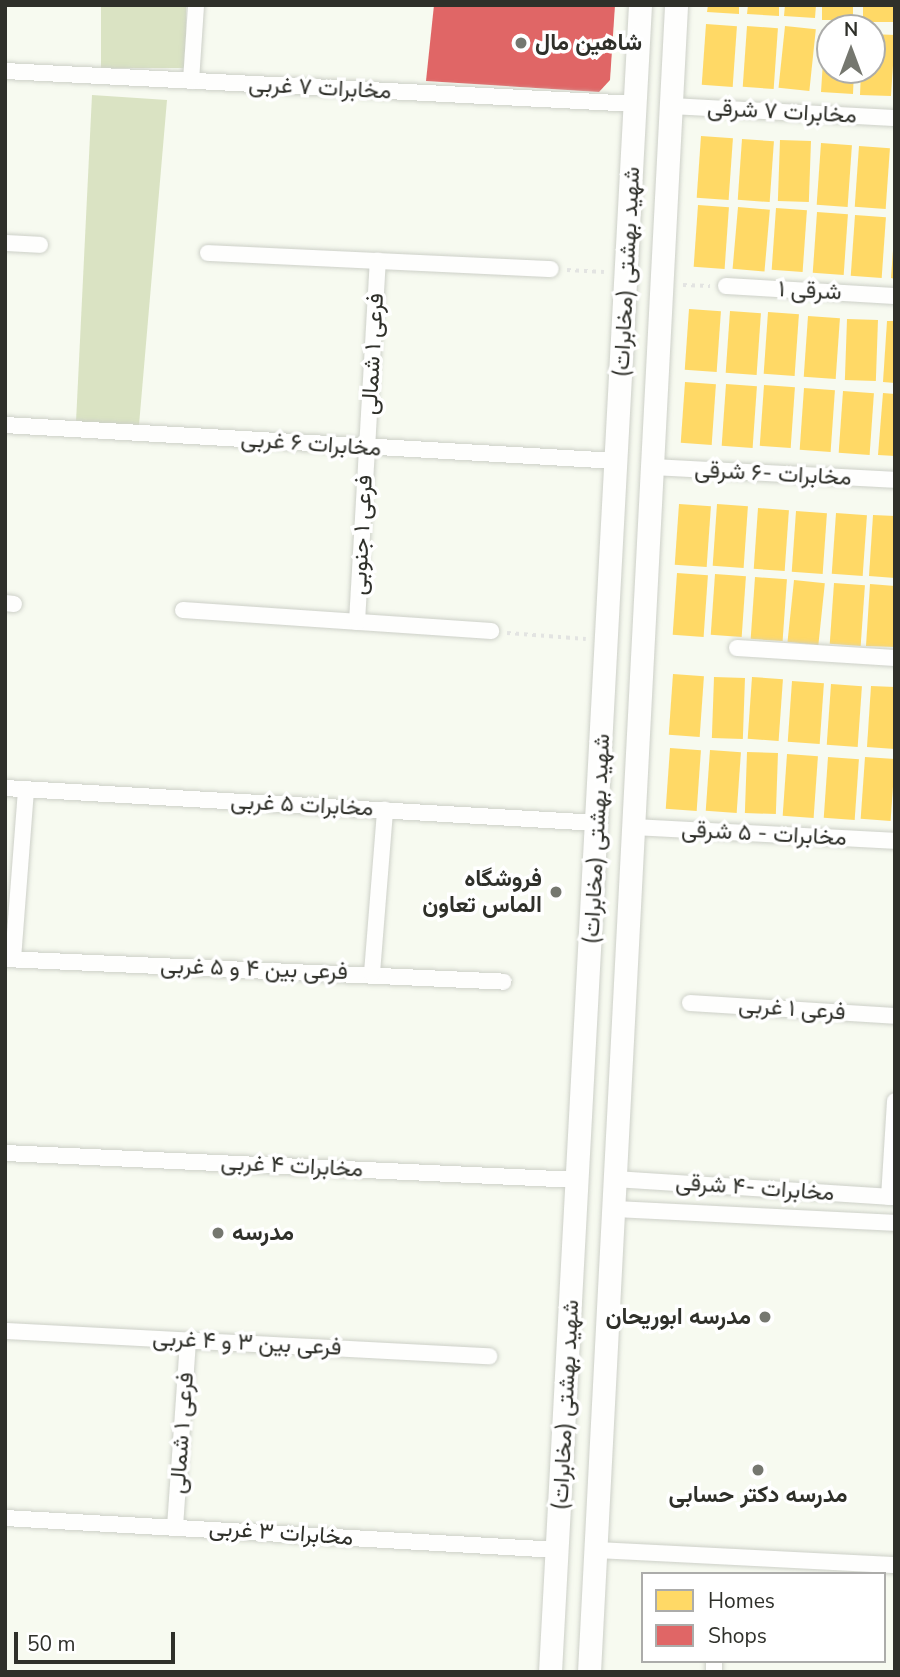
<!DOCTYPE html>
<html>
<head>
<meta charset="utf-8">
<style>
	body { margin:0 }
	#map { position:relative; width:900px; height:1677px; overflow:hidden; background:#f7faf0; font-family:"Nunito Sans",Vazirmatn,sans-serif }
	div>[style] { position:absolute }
	.green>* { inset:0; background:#dae3c3; transform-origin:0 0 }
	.homes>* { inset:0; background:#ffd966; transform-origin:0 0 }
	.shops>* { inset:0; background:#e06666 }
	.path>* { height:3.5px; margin-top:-1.75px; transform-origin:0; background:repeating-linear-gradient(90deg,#e3e4e2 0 3.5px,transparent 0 8.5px) }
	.roads { filter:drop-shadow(0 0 2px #cdd0c8) drop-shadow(0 0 2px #cdd0c8) }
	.street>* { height:16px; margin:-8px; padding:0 8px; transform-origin:8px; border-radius:8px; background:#fefefd }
	.secondary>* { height:23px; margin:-11.5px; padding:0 11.5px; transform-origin:11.5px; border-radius:11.5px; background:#fefefd }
	.dots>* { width:19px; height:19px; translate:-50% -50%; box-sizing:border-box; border:4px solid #fff; border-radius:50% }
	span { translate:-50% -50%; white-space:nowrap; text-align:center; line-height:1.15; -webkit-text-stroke:7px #fff; paint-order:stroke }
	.poi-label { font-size:23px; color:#2f302a; font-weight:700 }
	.left { translate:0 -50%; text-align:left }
	.right { translate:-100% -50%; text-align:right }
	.street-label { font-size:23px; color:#2f302a }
	.frame { position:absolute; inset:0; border:7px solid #2f302a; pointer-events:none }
	.legend { position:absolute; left:641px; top:1572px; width:245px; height:91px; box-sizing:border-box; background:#fff; border:2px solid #acacaa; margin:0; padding:9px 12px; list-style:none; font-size:21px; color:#2f302a }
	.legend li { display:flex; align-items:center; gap:14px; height:35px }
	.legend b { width:35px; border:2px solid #acacaa }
	.north { position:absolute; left:816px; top:14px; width:70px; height:70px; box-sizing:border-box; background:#fff; border:2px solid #acacaa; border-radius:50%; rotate:0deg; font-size:19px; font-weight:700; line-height:28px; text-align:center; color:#2f302a }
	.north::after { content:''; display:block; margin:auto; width:24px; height:32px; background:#75776f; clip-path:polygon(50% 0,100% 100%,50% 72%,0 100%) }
	.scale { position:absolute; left:14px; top:1632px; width:161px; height:32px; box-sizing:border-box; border:4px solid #2f302a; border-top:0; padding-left:9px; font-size:21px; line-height:24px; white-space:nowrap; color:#2f302a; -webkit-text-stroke:5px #fff; paint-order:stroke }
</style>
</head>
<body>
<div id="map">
	<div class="green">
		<i style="left:101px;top:5px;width:85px;height:63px"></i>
		<i style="clip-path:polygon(92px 95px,167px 100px,139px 425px,76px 422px)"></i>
	</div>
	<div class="homes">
		<i style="clip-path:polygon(708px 5px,739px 5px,739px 14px,707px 12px)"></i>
		<i style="clip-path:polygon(748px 5px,779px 5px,779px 16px,747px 14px)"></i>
		<i style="clip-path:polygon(785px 5px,816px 5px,815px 18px,784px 16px)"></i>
		<i style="left:822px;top:5px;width:31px;height:15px"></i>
		<i style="left:863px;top:5px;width:31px;height:17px"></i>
		<i style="left:706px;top:24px;width:31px;height:61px;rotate:4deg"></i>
		<i style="left:747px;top:26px;width:31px;height:61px;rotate:4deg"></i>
		<i style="left:785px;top:26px;width:31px;height:62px;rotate:6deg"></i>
		<i style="clip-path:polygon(825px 30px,830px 31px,830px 70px,854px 70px,853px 94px,821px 92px)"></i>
		<i style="clip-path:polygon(872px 34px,895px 35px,891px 96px,860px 95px,861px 70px,872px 70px)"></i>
		<i style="left:701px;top:136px;width:32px;height:62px;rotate:4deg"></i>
		<i style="left:742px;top:139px;width:32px;height:61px;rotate:4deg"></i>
		<i style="left:780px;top:140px;width:31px;height:61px;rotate:2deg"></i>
		<i style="left:821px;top:143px;width:31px;height:62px;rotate:4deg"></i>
		<i style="left:859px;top:146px;width:31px;height:61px;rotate:4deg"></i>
		<i style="left:698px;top:205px;width:31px;height:62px;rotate:4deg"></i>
		<i style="left:738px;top:207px;width:32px;height:62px;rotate:5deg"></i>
		<i style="left:776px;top:208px;width:31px;height:62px;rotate:4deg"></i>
		<i style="left:817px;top:212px;width:31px;height:61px;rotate:4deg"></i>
		<i style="left:855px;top:215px;width:31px;height:61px;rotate:4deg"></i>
		<i style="clip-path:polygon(893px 250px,895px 250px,895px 279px,891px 278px)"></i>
		<i style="left:689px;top:309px;width:32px;height:61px;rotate:4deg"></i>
		<i style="left:730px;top:311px;width:31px;height:62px;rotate:4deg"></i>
		<i style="left:768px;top:312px;width:31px;height:62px;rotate:4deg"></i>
		<i style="left:808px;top:316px;width:32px;height:61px;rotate:4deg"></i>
		<i style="left:847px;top:319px;width:31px;height:61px;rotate:2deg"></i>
		<i style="clip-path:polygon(887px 321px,895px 321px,895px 383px,883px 382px)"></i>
		<i style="left:685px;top:382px;width:31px;height:61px;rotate:4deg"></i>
		<i style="left:726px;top:384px;width:31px;height:62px;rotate:4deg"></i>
		<i style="left:764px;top:385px;width:31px;height:61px;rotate:4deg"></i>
		<i style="left:804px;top:388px;width:31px;height:62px;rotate:4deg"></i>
		<i style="left:843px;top:391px;width:31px;height:62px;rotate:4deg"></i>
		<i style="clip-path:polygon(883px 393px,895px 394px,895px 456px,878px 455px)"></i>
		<i style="left:679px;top:504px;width:32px;height:61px;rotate:4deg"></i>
		<i style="left:717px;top:504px;width:31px;height:62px;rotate:4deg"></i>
		<i style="left:758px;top:508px;width:31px;height:61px;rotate:4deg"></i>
		<i style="left:796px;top:511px;width:31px;height:61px;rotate:4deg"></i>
		<i style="left:836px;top:513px;width:31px;height:61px;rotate:4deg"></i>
		<i style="clip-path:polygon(873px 515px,895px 516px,895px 578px,869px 576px)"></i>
		<i style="left:677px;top:573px;width:31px;height:62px;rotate:4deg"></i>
		<i style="left:715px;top:574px;width:31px;height:61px;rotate:4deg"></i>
		<i style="left:755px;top:577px;width:32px;height:62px;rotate:4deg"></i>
		<i style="left:794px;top:580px;width:31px;height:62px;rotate:6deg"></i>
		<i style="left:834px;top:583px;width:31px;height:61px;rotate:4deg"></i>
		<i style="clip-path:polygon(870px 584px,895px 586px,895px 647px,866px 646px)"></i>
		<i style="left:673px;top:674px;width:31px;height:61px;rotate:4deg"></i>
		<i style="left:714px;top:677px;width:31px;height:61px;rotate:2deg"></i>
		<i style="left:752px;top:677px;width:31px;height:62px;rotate:4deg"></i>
		<i style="left:792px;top:681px;width:32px;height:61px;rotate:4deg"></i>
		<i style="left:831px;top:684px;width:31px;height:61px;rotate:4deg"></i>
		<i style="clip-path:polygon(871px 686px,895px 687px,895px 749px,867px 747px)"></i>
		<i style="left:670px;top:748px;width:31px;height:61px;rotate:4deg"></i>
		<i style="left:710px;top:750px;width:31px;height:61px;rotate:4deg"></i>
		<i style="left:747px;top:752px;width:31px;height:61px;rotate:2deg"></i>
		<i style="left:787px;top:754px;width:31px;height:62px;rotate:4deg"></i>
		<i style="left:828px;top:757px;width:31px;height:61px;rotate:4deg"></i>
		<i style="left:865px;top:757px;width:30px;height:62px;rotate:4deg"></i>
	</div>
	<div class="shops">
		<i style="clip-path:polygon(434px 5px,615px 5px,610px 80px,599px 92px,426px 81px)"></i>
	</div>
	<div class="path">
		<i style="left:567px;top:270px;width:37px;rotate:3deg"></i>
		<i style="left:683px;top:285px;width:27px;rotate:2deg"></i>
		<i style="left:507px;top:633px;width:79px;rotate:4.3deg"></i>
	</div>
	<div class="roads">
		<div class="street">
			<i style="left:5px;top:71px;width:632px;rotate:2.99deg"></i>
			<i style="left:191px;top:81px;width:76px;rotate:-86.2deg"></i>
			<i style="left:670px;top:106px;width:225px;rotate:3.1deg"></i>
			<i style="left:5px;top:243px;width:35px;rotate:3deg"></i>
			<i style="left:208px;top:253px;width:343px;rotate:2.7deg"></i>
			<i style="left:726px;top:286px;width:169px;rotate:3.4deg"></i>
			<i style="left:5px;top:425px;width:613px;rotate:3.37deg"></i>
			<i style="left:651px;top:467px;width:244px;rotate:3deg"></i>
			<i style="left:5px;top:603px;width:9px;rotate:6deg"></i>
			<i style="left:183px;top:610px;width:309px;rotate:3.9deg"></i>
			<i style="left:357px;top:622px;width:362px;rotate:-86.7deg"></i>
			<i style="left:737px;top:648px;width:158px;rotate:3.6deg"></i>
			<i style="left:5px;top:788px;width:594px;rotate:3.38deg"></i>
			<i style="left:632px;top:827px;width:263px;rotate:3deg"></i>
			<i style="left:5px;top:959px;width:499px;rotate:2.6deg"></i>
			<i style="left:13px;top:959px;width:170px;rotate:-85.6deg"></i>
			<i style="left:372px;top:973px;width:164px;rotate:-85.4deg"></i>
			<i style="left:690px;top:1003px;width:205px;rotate:3.6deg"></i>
			<i style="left:5px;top:1153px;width:574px;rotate:2.7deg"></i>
			<i style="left:615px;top:1179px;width:281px;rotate:3.7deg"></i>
			<i style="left:889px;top:1197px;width:96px;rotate:-86.4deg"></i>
			<i style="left:613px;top:1209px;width:282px;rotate:2.8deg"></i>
			<i style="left:5px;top:1331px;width:485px;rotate:3deg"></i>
			<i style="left:5px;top:1518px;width:554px;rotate:3.31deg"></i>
			<i style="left:175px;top:1527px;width:187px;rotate:-86deg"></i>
			<i style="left:595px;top:1550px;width:300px;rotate:2.9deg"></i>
			<i style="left:714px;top:1672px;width:11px;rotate:-90deg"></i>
		</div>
		<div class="secondary">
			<i style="left:550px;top:1672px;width:1669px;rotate:-86.91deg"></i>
			<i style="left:589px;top:1672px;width:1669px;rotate:-87.01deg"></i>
		</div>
	</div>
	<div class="dots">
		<i style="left:521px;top:43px;background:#75776f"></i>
		<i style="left:556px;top:892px;background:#75776f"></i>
		<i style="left:218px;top:1233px;background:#75776f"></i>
		<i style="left:765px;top:1317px;background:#75776f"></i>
		<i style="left:758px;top:1470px;background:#75776f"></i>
	</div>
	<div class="poi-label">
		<span class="left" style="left:535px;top:43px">شاهین مال</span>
		<span class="right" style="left:542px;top:892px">فروشگاه<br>الماس تعاون</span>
		<span class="left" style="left:232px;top:1233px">مدرسه</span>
		<span class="right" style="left:751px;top:1317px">مدرسه ابوریحان</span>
		<span style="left:758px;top:1495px">مدرسه دکتر حسابی</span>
	</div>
	<div class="street-label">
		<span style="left:320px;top:88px;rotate:3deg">مخابرات ۷ غربی</span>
		<span style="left:782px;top:112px;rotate:3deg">مخابرات ۷ شرقی</span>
		<span style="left:627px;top:272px;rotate:-87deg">شهید بهشتی (مخابرات)</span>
		<span style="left:810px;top:291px;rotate:3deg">شرقی ۱</span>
		<span style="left:373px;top:354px;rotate:-87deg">فرعی ۱ شمالی</span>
		<span style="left:311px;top:444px;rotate:4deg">مخابرات ۶ غربی</span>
		<span style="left:773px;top:474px;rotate:3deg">مخابرات -۶ شرقی</span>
		<span style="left:362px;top:535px;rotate:-87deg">فرعی ۱ جنوبی</span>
		<span style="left:302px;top:805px;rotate:3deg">مخابرات ۵ غربی</span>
		<span style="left:764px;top:834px;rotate:3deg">مخابرات - ۵ شرقی</span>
		<span style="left:597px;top:839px;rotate:-87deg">شهید بهشتی (مخابرات)</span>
		<span style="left:254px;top:969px;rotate:2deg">فرعی بین ۴ و ۵ غربی</span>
		<span style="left:792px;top:1009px;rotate:4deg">فرعی ۱ غربی</span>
		<span style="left:292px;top:1166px;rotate:3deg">مخابرات ۴ غربی</span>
		<span style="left:755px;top:1188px;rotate:4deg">مخابرات -۴ شرقی</span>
		<span style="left:247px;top:1343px;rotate:3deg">فرعی بین ۳ و ۴ غربی</span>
		<span style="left:566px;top:1405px;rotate:-87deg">شهید بهشتی (مخابرات)</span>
		<span style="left:182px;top:1433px;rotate:-86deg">فرعی ۱ شمالی</span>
		<span style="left:281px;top:1533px;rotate:4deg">مخابرات ۳ غربی</span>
	</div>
	<div class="frame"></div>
	<ul class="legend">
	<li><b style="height:19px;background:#ffd966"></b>Homes</li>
	<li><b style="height:19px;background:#e06666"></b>Shops</li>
	</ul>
	<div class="north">N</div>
	<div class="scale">50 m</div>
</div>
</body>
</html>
